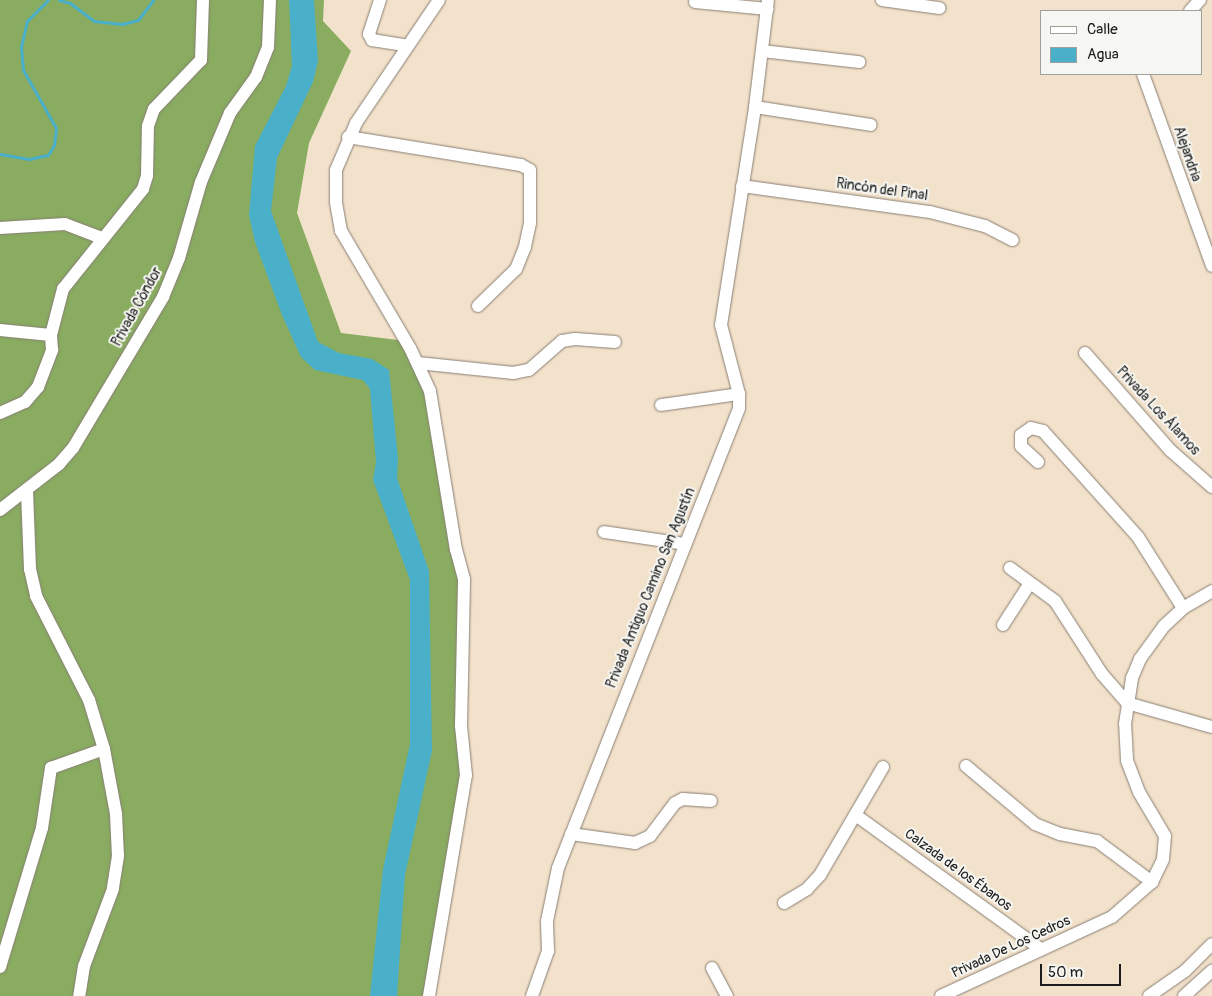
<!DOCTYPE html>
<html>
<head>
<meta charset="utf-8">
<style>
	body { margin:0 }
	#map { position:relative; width:1212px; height:996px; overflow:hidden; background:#f3e2cb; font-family:Pangolin,sans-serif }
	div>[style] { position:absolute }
	.forest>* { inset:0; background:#89ac61 }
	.water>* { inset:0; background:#4aafc9 }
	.stream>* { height:3px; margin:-1.5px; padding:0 1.5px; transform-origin:1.5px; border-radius:1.5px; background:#4aafc9 }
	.roads { filter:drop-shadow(0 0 1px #887f74) drop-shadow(0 0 1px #887f74) }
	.minor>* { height:12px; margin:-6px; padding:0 6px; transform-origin:6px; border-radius:6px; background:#fff }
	span { translate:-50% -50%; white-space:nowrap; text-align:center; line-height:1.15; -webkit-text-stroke:4px #f6f6f2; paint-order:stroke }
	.street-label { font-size:14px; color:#1c1c1c }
	.legend { position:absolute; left:1040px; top:10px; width:162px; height:65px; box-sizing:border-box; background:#f6f6f2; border:1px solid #9f9f9c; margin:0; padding:6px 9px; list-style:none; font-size:15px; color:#1c1c1c }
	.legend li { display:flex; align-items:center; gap:10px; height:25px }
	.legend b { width:25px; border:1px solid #9f9f9c }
	.scale { position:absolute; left:1040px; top:964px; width:81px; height:22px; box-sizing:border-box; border:2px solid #1c1c1c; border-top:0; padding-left:6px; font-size:15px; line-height:18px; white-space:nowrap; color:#1c1c1c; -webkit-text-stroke:4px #f6f6f2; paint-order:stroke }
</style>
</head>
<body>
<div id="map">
	<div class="forest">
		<i style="clip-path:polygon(0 0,324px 0,323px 21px,351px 51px,309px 143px,297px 213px,341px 333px,406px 341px,418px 363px,464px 579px,466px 775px,429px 996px,0 996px)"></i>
	</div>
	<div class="water">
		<i style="clip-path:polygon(289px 0,314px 0,318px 61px,313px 82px,277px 158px,271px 211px,318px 342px,339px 353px,372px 359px,389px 370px,398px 458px,397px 478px,429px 571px,432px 751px,405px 875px,397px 996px,370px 996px,383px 869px,410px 744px,410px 580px,373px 480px,376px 462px,370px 389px,363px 380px,315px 370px,301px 357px,282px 315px,255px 242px,249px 215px,255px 146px,286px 86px,292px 66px)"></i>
	</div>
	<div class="stream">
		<i style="left:59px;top:0;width:11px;rotate:15deg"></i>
		<i style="left:70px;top:3px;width:30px;rotate:37deg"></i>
		<i style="left:94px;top:21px;width:28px;rotate:6deg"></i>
		<i style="left:122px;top:24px;width:16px;rotate:-14deg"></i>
		<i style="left:138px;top:20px;width:25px;rotate:-53deg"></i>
		<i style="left:0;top:154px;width:29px;rotate:10deg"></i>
		<i style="left:29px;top:159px;width:19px;rotate:-12deg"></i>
		<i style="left:48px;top:155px;width:12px;rotate:-59deg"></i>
		<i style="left:54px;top:145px;width:17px;rotate:-83deg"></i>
		<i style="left:56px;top:128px;width:67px;rotate:-119.6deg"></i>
		<i style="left:23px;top:70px;width:23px;rotate:-95deg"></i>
		<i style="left:21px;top:47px;width:27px;rotate:-77deg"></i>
		<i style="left:27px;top:21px;width:30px;rotate:-45deg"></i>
	</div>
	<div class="roads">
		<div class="minor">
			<i style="left:380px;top:0;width:36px;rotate:108deg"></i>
			<i style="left:369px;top:34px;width:7px;rotate:63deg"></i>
			<i style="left:372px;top:40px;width:36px;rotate:9deg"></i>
			<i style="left:882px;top:0;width:58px;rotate:8deg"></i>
			<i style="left:695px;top:2px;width:73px;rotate:5.5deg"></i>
			<i style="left:1190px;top:11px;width:15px;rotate:-48deg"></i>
			<i style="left:762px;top:51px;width:98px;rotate:6.5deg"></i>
			<i style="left:1143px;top:74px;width:204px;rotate:70.2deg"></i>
			<i style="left:755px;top:107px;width:117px;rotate:8.8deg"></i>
			<i style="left:348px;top:137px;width:175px;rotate:9.2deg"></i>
			<i style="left:521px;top:165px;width:10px;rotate:29deg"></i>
			<i style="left:530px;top:170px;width:53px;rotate:90deg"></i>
			<i style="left:530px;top:223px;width:25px;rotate:102deg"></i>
			<i style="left:525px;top:247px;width:24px;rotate:112deg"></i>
			<i style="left:516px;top:269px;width:53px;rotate:135.8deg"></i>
			<i style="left:742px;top:186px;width:190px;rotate:7.9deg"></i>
			<i style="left:930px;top:212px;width:57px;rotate:14.3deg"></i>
			<i style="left:985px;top:226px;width:31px;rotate:27deg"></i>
			<i style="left:0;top:228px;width:65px;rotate:-3.5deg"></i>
			<i style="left:65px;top:224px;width:39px;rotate:21deg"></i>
			<i style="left:0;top:330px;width:51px;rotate:5.6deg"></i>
			<i style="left:1085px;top:353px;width:129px;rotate:48.8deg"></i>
			<i style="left:1170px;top:450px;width:56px;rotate:41.4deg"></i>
			<i style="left:418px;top:363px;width:96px;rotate:6deg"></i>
			<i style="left:513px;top:373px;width:16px;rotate:-11deg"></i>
			<i style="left:529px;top:370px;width:44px;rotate:-41.3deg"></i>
			<i style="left:562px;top:341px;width:13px;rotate:-9deg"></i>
			<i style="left:575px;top:339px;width:40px;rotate:4.3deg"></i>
			<i style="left:661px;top:405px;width:79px;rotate:-8deg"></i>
			<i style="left:0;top:413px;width:27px;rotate:-24deg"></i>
			<i style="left:25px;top:402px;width:20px;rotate:-49deg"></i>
			<i style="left:38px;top:387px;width:40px;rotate:-69deg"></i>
			<i style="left:52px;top:350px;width:15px;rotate:-94deg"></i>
			<i style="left:51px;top:335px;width:48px;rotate:-75.4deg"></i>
			<i style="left:63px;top:289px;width:128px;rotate:-51.3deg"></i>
			<i style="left:143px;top:189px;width:14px;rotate:-73deg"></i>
			<i style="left:147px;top:176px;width:50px;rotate:-88.9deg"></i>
			<i style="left:148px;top:126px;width:18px;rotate:-71deg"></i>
			<i style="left:154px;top:109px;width:68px;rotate:-46.2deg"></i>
			<i style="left:201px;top:60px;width:60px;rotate:-88.1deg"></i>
			<i style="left:1038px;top:462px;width:23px;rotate:-137deg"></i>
			<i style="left:1021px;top:446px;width:11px;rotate:-90deg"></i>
			<i style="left:1021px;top:435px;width:12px;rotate:-35deg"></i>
			<i style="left:1031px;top:428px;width:12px;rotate:14deg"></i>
			<i style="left:1043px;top:431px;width:142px;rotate:48.1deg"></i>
			<i style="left:1138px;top:537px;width:84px;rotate:57.6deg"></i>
			<i style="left:27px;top:491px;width:78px;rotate:87.8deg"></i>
			<i style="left:30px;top:569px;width:28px;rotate:77deg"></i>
			<i style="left:36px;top:596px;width:117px;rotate:63deg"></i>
			<i style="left:89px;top:700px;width:51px;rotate:73deg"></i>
			<i style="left:104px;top:749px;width:66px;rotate:79.5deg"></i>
			<i style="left:116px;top:814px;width:42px;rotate:87.3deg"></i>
			<i style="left:118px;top:856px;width:33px;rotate:99deg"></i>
			<i style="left:113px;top:889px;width:82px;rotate:110.6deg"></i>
			<i style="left:84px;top:966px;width:30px;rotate:99deg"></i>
			<i style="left:0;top:510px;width:75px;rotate:-37.9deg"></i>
			<i style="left:59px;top:464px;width:21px;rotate:-49deg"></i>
			<i style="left:73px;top:448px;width:176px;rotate:-59.2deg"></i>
			<i style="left:163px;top:297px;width:42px;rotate:-67.7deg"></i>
			<i style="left:179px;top:258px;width:79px;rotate:-73.9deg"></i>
			<i style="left:201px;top:182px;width:75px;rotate:-67.2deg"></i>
			<i style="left:230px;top:113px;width:44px;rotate:-54.2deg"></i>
			<i style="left:256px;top:77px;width:32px;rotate:-68deg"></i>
			<i style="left:268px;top:47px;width:47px;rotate:-87.6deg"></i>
			<i style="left:604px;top:532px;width:82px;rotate:8.4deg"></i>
			<i style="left:1010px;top:568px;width:56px;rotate:36.3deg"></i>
			<i style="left:1055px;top:601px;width:87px;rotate:57.2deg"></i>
			<i style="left:1102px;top:674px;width:38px;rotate:49deg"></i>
			<i style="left:1127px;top:703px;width:88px;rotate:15.8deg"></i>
			<i style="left:1003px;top:625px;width:50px;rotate:-57.3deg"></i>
			<i style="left:966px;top:766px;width:90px;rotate:40deg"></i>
			<i style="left:1035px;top:824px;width:27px;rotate:22deg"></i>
			<i style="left:1060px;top:834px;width:38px;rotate:11deg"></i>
			<i style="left:1097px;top:841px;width:69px;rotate:36.7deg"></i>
			<i style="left:857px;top:816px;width:227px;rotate:35.9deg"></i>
			<i style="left:571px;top:834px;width:65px;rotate:8deg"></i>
			<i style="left:635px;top:843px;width:17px;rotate:-25deg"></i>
			<i style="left:650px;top:836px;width:41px;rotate:-52.9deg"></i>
			<i style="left:675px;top:803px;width:9px;rotate:-27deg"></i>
			<i style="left:683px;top:799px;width:28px;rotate:4deg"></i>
			<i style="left:784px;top:903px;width:27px;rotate:-31deg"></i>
			<i style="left:807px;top:889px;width:19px;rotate:-47deg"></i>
			<i style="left:820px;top:875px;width:125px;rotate:-59.7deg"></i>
			<i style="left:0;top:967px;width:145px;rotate:-73.2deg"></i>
			<i style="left:42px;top:828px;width:61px;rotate:-81.5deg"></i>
			<i style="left:51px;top:768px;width:56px;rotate:-19.7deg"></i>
			<i style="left:712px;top:968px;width:32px;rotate:62deg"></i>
			<i style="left:429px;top:996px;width:224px;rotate:-80.5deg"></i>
			<i style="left:466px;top:775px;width:49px;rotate:-95.8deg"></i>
			<i style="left:461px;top:726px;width:147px;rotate:-88.8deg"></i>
			<i style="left:464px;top:579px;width:30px;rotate:-105deg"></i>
			<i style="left:456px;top:550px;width:161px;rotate:-99.3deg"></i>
			<i style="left:430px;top:391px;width:47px;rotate:-114.9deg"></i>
			<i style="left:410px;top:348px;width:136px;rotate:-120.5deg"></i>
			<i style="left:341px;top:231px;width:29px;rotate:-100deg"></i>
			<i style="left:336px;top:202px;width:32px;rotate:-90deg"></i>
			<i style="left:336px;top:170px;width:51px;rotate:-66.9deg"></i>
			<i style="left:356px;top:123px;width:148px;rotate:-56deg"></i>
			<i style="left:532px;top:996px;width:48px;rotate:-70.4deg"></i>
			<i style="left:548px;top:951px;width:30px;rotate:-92deg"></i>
			<i style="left:547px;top:921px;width:54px;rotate:-78.3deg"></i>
			<i style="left:558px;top:868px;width:494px;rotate:-68.5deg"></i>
			<i style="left:739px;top:408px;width:14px;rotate:-90deg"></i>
			<i style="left:739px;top:394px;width:71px;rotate:-104.6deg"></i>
			<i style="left:721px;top:325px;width:221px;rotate:-81.1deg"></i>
			<i style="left:755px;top:107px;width:108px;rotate:-83.1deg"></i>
			<i style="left:941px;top:996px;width:188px;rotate:-24.8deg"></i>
			<i style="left:1112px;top:917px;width:53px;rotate:-41.2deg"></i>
			<i style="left:1152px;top:882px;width:25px;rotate:-64deg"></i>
			<i style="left:1163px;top:859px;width:23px;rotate:-85deg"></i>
			<i style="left:1165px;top:836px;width:51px;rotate:-120.6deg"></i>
			<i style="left:1139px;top:792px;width:34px;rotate:-111deg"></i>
			<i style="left:1127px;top:760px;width:36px;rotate:-93deg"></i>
			<i style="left:1125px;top:724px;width:47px;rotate:-81.3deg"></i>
			<i style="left:1132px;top:678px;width:21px;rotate:-67deg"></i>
			<i style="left:1140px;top:659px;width:41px;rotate:-54deg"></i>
			<i style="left:1164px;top:626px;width:26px;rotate:-43deg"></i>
			<i style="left:1183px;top:608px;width:34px;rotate:-30deg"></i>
			<i style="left:1149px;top:996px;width:44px;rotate:-34.8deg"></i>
			<i style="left:1185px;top:971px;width:38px;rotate:-45deg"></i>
			<i style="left:1184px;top:996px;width:38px;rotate:-42deg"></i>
		</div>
	</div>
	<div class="street-label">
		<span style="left:1187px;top:154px;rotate:71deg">Alejandria</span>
		<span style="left:882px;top:190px;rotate:8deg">Rincón del Pinal</span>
		<span style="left:137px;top:307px;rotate:-61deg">Privada Cóndor</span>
		<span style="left:1158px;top:411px;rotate:47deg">Privada Los Álamos</span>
		<span style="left:651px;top:588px;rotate:-68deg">Privada Antiguo Camino San Agustín</span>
		<span style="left:958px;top:870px;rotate:36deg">Calzada de los Ébanos</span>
		<span style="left:1011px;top:947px;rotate:-25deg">Privada De Los Cedros</span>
	</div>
	<ul class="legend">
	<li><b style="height:6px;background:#fff"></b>Calle</li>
	<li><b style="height:14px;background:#4aafc9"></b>Agua</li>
	</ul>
	<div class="scale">50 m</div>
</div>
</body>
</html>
